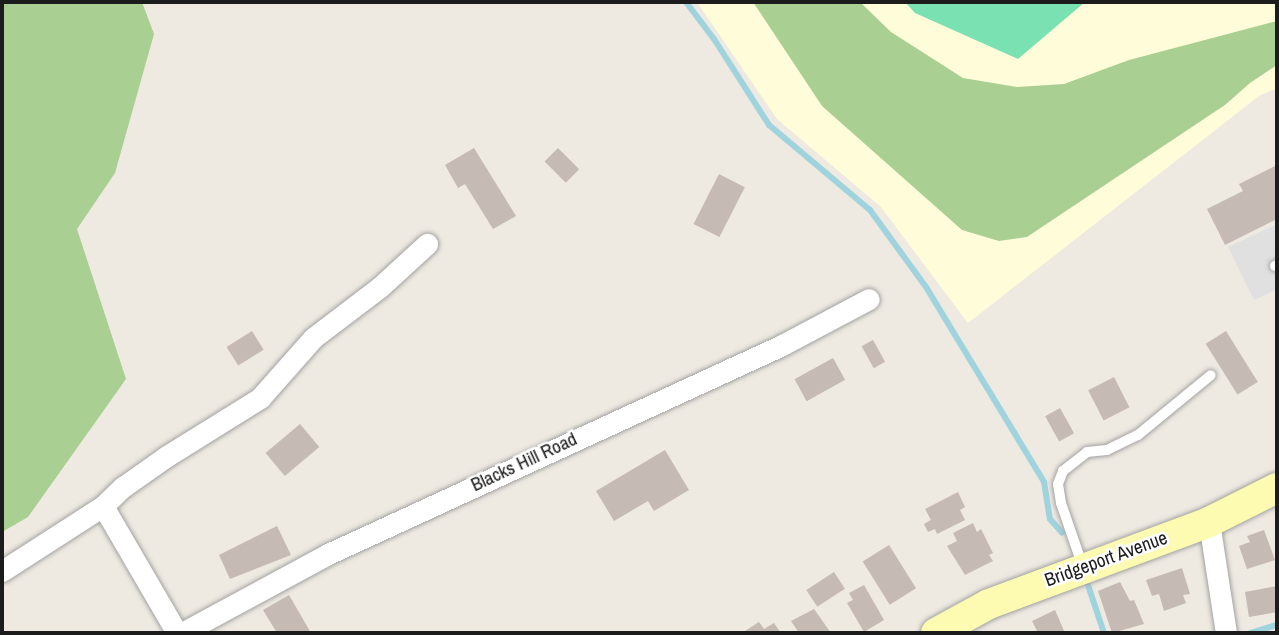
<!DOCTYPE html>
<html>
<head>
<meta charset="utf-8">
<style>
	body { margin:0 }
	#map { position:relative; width:1279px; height:635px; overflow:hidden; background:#eee9e1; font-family:"Archivo Narrow",sans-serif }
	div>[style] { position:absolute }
	.education>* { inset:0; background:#fffdd9 }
	.forest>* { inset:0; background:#a9cf93 }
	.pitch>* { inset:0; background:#7ae1b3 }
	.parking>* { inset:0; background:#e0e0e0 }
	.stream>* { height:6px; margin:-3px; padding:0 3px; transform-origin:3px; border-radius:3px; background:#9fd3de }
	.building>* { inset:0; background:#c6bab4; transform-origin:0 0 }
	.roads { filter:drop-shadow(0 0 2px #a3a3a3) drop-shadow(0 0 2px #a3a3a3) }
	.lane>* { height:10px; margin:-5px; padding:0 5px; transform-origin:5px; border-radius:5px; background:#fff }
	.street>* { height:21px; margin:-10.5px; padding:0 10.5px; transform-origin:10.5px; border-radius:10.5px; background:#fff }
	.secondary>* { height:30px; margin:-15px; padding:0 15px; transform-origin:15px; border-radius:15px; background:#fcfbb1 }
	span { translate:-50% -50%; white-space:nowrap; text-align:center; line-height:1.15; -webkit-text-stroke:5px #fff; paint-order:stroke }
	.street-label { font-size:19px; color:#1c1c1c }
	.frame { position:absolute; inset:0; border:4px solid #1c1c1c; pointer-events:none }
</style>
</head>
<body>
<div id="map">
	<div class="education">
		<i style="clip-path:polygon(697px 2px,1277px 2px,1277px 88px,1259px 96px,968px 323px,880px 206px,777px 119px)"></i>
	</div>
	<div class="forest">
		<i style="clip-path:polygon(2px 2px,142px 2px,154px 34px,115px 173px,77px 229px,126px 379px,28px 517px,2px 532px)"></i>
		<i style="clip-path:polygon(753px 2px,860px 2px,891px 32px,963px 78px,1017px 87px,1064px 84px,1129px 60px,1277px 21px,1277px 65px,1250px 83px,1225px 105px,1027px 237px,999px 241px,962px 230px,822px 106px)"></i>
	</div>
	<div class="pitch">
		<i style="clip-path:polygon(905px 2px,1085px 2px,1018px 59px,915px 13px)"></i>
	</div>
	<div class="parking">
		<i style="clip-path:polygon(1277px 224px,1277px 289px,1254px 300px,1228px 247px)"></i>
	</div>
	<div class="stream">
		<i style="left:686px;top:2px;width:46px;rotate:52.9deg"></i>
		<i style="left:714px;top:39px;width:102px;rotate:57.4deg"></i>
		<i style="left:769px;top:125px;width:132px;rotate:40.1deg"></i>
		<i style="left:870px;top:210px;width:95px;rotate:54deg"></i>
		<i style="left:926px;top:287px;width:228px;rotate:58.8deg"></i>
		<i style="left:1044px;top:482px;width:37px;rotate:81deg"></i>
		<i style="left:1050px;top:519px;width:18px;rotate:49deg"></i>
		<i style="left:1088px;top:585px;width:51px;rotate:71.6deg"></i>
		<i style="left:1250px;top:633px;width:28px;rotate:-17deg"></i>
	</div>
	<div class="building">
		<i style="clip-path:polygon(474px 148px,516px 216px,493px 229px,465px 184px,458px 188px,445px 165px)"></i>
		<i style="left:558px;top:148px;width:30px;height:19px;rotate:45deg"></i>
		<i style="clip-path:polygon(1277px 165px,1277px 219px,1225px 245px,1207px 209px,1243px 191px,1239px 184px)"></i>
		<i style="left:719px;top:174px;width:29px;height:56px;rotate:27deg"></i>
		<i style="left:252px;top:331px;width:22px;height:30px;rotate:58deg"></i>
		<i style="left:1226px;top:331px;width:60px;height:24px;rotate:58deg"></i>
		<i style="left:873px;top:340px;width:25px;height:13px;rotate:61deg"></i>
		<i style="left:833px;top:358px;width:25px;height:44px;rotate:61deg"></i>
		<i style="left:1114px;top:377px;width:34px;height:29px;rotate:63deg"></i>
		<i style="left:1060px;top:408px;width:29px;height:17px;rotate:61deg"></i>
		<i style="left:300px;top:424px;width:30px;height:45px;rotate:50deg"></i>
		<i style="clip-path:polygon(665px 450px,689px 490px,654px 511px,648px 501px,614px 521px,596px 491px)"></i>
		<i style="clip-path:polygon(958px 492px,965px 507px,960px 510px,965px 520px,937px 534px,935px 529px,928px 532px,924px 524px,931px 520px,925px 509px)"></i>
		<i style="clip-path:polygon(973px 523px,977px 532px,981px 529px,993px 553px,989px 555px,993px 561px,965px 575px,947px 546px,957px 541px,953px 533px)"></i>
		<i style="clip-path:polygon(277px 526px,291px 555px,230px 579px,219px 555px)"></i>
		<i style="clip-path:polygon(1264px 530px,1275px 560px,1247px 569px,1239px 546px,1250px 542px,1247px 536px)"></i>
		<i style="left:889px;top:545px;width:51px;height:31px;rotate:58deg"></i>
		<i style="clip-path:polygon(1182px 568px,1190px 594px,1183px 595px,1186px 603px,1164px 611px,1159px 594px,1152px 596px,1146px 580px)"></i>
		<i style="left:834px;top:572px;width:20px;height:33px;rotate:57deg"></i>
		<i style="clip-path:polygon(1120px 582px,1130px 601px,1134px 600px,1144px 624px,1112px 633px,1098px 591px)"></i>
		<i style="clip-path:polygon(864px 585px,884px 620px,864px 632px,847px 603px,853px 600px,849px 593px)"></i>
		<i style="clip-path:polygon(1277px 586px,1277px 612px,1249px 617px,1245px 592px)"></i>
		<i style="clip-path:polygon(289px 595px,311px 633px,277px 633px,263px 610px)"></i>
		<i style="clip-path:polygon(814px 609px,831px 633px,799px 633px,791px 621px)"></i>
		<i style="clip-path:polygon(1055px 610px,1065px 633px,1038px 633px,1032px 621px)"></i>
		<i style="clip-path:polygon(759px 622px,764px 629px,774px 623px,781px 633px,742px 633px)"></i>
	</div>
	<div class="roads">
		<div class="lane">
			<i style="left:1275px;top:266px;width:2px;rotate:-27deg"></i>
			<i style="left:1083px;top:567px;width:68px;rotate:-109deg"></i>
			<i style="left:1061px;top:503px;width:19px;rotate:-99deg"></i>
			<i style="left:1058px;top:484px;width:14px;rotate:-69deg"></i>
			<i style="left:1063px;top:471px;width:31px;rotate:-38deg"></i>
			<i style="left:1087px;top:452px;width:20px;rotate:-6deg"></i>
			<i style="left:1107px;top:450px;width:34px;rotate:-26deg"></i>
			<i style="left:1138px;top:435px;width:94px;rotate:-39.4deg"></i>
		</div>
		<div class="street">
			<i style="left:103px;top:506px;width:28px;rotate:-44deg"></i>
			<i style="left:123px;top:487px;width:54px;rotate:-35.2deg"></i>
			<i style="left:167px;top:456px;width:110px;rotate:-31.9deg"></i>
			<i style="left:260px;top:398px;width:80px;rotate:-48.5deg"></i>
			<i style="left:313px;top:338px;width:84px;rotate:-37.3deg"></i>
			<i style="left:380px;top:287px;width:64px;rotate:-42.5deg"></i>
			<i style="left:1209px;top:522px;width:112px;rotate:81.3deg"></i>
			<i style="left:2px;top:571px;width:120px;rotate:-32.8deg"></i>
			<i style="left:103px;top:506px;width:147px;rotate:59.8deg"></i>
			<i style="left:182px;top:633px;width:166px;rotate:-28.4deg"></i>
			<i style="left:328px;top:554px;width:500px;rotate:-24.7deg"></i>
			<i style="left:782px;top:345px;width:98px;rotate:-27.9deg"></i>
		</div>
		<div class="secondary">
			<i style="left:936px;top:633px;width:60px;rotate:-28.7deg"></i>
			<i style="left:989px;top:604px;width:235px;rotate:-20.4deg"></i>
			<i style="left:1209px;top:522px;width:76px;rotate:-26.6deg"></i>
		</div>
	</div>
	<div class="street-label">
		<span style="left:524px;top:462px;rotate:-25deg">Blacks Hill Road</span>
		<span style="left:1106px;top:559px;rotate:-20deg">Bridgeport Avenue</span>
	</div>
	<div class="frame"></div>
</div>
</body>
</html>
